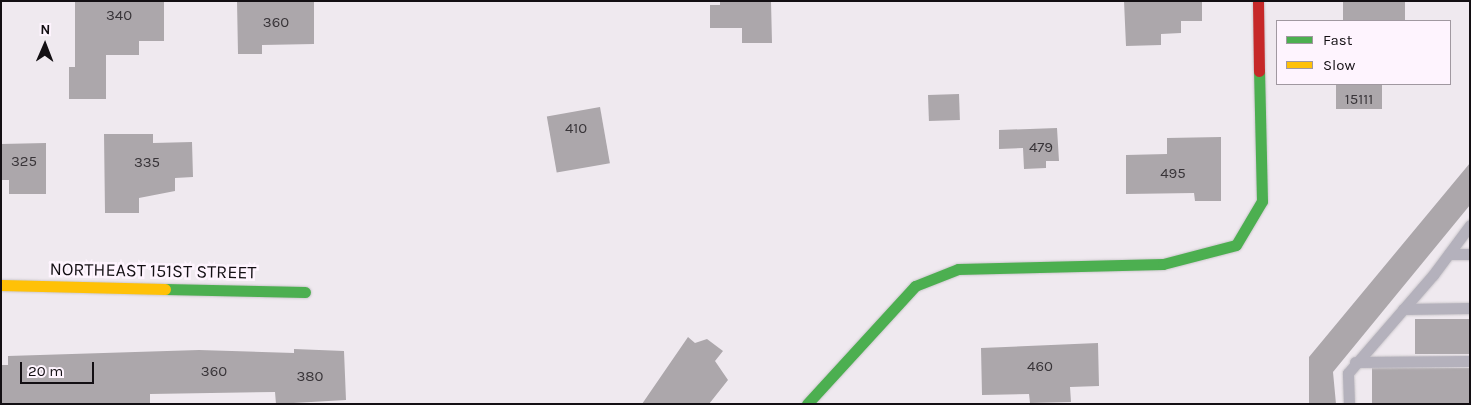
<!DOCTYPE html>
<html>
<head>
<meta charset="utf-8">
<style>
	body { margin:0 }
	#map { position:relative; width:1471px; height:405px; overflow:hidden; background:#efe9ef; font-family:Karla,sans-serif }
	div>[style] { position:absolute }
	.building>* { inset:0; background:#aca7ab; transform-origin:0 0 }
	.roads { filter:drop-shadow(0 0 1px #cbc7cb) drop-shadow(0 0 1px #cbc7cb) }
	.lane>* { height:11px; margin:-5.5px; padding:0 5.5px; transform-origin:5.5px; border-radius:5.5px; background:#b4b1bc }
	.fast>* { height:11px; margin:-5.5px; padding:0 5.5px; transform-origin:5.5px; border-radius:5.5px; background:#4caf50 }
	.slow>* { height:11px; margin:-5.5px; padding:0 5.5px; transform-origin:5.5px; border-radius:5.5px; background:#ffc107 }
	.jam>* { height:11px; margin:-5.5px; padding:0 5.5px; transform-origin:5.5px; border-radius:5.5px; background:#c62828 }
	span { translate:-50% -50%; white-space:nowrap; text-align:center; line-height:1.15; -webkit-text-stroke:5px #fef4fe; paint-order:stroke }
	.number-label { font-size:15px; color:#393539 }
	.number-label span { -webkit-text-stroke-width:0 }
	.street-label { font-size:18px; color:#130f13 }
	.frame { position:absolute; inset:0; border:2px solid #130f13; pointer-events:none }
	.legend { position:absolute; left:1276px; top:20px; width:175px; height:65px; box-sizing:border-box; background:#fef4fe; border:1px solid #a098a0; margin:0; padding:6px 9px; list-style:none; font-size:15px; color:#130f13 }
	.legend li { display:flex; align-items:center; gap:10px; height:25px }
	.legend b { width:25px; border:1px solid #a098a0 }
	.north { position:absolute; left:20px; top:20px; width:50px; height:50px; -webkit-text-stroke:4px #fef4fe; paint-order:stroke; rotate:1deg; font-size:14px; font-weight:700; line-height:20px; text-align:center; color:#130f13 }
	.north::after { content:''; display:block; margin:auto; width:18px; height:22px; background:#130f13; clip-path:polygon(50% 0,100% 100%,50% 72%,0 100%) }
	.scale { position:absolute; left:20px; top:362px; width:74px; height:22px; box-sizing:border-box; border:2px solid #130f13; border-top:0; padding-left:6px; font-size:15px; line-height:18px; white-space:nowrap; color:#130f13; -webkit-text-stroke:4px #fef4fe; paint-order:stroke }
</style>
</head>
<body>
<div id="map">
	<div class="building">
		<i style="clip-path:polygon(75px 1px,164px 1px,164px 41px,139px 41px,139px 55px,106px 55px,106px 99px,69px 99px,69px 67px,75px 67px)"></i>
		<i style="clip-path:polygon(237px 1px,314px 1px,314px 44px,262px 45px,262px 54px,238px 54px)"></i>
		<i style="clip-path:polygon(720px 1px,771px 1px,772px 43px,742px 43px,742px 28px,710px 28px,710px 5px,720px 5px)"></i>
		<i style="clip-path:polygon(1124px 1px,1202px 1px,1202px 21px,1181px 21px,1181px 33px,1161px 34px,1161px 45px,1126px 46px)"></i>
		<i style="left:1343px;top:1px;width:62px;height:20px"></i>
		<i style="left:1336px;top:84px;width:46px;height:25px"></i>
		<i style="left:959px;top:94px;width:26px;height:31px;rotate:88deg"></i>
		<i style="left:600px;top:107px;width:57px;height:54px;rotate:80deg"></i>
		<i style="clip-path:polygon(1057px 128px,1059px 161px,1046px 161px,1046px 168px,1024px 169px,1023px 148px,999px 149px,999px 130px)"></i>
		<i style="clip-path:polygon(104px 134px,153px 134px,153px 143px,192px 142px,193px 177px,175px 178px,175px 191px,139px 198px,139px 213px,105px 213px)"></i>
		<i style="clip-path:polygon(1221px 137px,1221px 201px,1195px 201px,1194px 193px,1126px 194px,1126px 155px,1167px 154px,1167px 138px)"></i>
		<i style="clip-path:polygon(46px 143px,46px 194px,9px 194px,9px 180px,1px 180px,1px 144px)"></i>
		<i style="clip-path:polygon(1470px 163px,1470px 205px,1333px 372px,1336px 404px,1309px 404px,1309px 357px)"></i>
		<i style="left:1470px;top:319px;width:35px;height:55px;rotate:90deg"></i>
		<i style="clip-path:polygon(688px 337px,695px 343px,707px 339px,723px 351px,715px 361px,728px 380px,709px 404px,642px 404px)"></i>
		<i style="clip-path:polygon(1098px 343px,1099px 386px,1070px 387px,1071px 402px,1030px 403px,1029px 394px,982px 395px,981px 348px)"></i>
		<i style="clip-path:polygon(294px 349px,344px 351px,346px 400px,276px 404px,275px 392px,150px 394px,150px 403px,1px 404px,1px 365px,8px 365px,8px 356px,199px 350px,294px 353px)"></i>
		<i style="left:1470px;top:368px;width:36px;height:98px;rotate:90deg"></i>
	</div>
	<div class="roads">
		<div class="lane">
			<i style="left:1449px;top:254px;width:21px"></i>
			<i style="left:1403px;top:309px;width:67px;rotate:-0.9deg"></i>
			<i style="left:1355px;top:362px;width:115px;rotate:-0.5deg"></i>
			<i style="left:1349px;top:404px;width:31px;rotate:-92deg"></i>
			<i style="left:1348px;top:373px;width:130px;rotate:-49.1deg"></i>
			<i style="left:1433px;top:275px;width:62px;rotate:-53.5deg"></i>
		</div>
		<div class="fast">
			<i style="left:165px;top:289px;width:140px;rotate:1.2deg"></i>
			<i style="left:807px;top:404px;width:160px;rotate:-47.5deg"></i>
			<i style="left:915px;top:286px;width:46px;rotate:-21.6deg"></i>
			<i style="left:958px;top:269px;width:205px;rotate:-1.4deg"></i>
			<i style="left:1163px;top:264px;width:75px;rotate:-14.6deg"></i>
			<i style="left:1236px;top:245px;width:51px;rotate:-59.4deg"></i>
			<i style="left:1262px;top:201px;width:130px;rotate:-91.3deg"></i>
		</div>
		<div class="slow">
			<i style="left:1px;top:285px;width:164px;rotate:1.4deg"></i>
		</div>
		<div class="jam">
			<i style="left:1258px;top:1px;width:70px;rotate:89.2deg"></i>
		</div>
	</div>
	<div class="number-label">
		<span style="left:119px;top:16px">340</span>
		<span style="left:276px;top:23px">360</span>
		<span style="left:1359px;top:100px">15111</span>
		<span style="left:576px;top:129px">410</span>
		<span style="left:1041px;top:148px">479</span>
		<span style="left:24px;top:162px">325</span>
		<span style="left:147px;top:163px">335</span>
		<span style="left:1173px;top:174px">495</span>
		<span style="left:1040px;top:367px">460</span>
		<span style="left:214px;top:372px">360</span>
		<span style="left:310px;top:377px">380</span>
	</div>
	<div class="street-label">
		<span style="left:153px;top:271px;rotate:1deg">NORTHEAST 151ST STREET</span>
	</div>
	<div class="frame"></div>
	<ul class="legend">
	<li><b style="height:6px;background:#4caf50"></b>Fast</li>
	<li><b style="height:6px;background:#ffc107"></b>Slow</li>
	</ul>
	<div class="north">N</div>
	<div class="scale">20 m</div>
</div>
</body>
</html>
